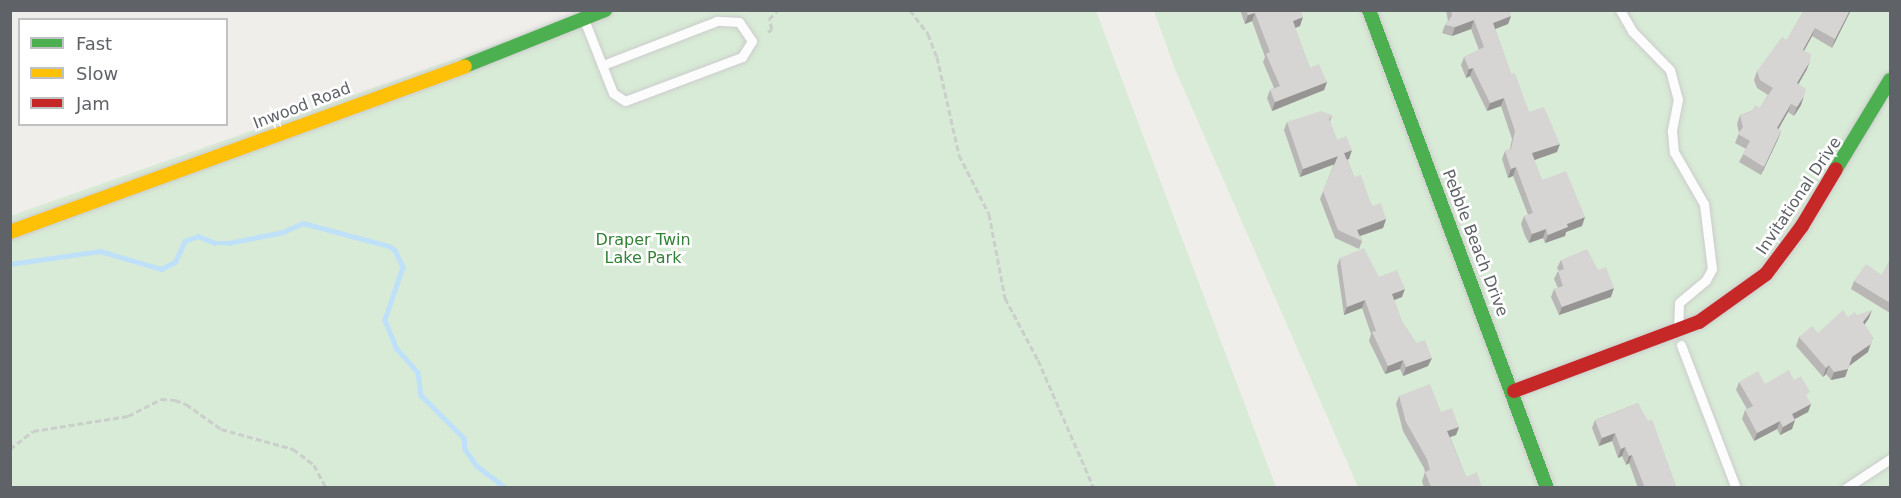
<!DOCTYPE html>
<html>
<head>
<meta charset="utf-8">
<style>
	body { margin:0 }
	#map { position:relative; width:1901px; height:498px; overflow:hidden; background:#efeeea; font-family:"DejaVu Sans",sans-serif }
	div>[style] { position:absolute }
	.green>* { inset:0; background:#d8ebd6 }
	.stream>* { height:4.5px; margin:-2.25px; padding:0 2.25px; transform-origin:2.25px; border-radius:2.25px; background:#bfe0f9 }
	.path>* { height:3px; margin-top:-1.5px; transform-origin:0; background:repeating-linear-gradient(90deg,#cacfcc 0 6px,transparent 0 9px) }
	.roads { filter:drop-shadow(0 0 2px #cbcccc) drop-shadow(0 0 2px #cbcccc) }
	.lane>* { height:9px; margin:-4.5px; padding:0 4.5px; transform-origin:4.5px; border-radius:4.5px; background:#fdfcfc }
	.fast>* { height:14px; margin:-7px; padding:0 7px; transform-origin:7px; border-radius:7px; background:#4caf50 }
	.slow>* { height:14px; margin:-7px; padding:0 7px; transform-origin:7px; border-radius:7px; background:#ffc107 }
	.jam>* { height:14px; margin:-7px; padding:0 7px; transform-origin:7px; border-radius:7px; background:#c62828 }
	.wall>* { inset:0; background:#b8b7b5 }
	.shaded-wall>* { inset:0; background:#969594 }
	.building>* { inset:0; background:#d6d5d3 }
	span { translate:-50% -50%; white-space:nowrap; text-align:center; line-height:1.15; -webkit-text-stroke:5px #fff; paint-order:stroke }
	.street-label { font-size:16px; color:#5f6368 }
	.park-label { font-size:16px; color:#348238 }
	.frame { position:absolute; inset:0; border:12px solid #5f6368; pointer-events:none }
	.legend { position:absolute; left:18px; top:18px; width:210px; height:108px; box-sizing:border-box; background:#fff; border:2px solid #bfc1c3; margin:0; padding:8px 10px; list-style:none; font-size:18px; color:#5f6368 }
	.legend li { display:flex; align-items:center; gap:12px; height:30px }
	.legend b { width:30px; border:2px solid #bfc1c3 }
</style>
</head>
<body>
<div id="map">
	<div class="green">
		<i style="clip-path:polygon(591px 11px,1096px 11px,1276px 487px,11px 487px,10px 216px)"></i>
		<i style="clip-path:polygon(1154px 11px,1890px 11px,1890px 487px,1358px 487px,1175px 69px)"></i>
	</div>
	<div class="stream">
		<i style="left:10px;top:264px;width:91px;rotate:-8.2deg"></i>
		<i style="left:100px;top:251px;width:64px;rotate:16.4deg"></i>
		<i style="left:161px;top:269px;width:16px;rotate:-27deg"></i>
		<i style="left:175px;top:262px;width:23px;rotate:-65deg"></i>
		<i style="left:185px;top:241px;width:14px;rotate:-21deg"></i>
		<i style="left:198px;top:236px;width:18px;rotate:22deg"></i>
		<i style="left:215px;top:243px;width:13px"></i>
		<i style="left:228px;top:243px;width:56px;rotate:-11.3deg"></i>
		<i style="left:283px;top:232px;width:22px;rotate:-24deg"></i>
		<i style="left:303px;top:223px;width:89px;rotate:15deg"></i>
		<i style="left:389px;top:246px;width:7px;rotate:34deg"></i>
		<i style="left:395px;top:250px;width:19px;rotate:65deg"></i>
		<i style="left:403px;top:267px;width:56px;rotate:108.8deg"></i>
		<i style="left:385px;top:320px;width:31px;rotate:68deg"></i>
		<i style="left:397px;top:349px;width:31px;rotate:48deg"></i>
		<i style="left:418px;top:372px;width:23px;rotate:83deg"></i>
		<i style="left:421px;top:395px;width:61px;rotate:45deg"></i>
		<i style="left:464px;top:438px;width:11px;rotate:85deg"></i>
		<i style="left:465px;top:449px;width:21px;rotate:55deg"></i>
		<i style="left:477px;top:466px;width:36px;rotate:37deg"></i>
	</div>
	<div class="path">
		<i style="left:910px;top:10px;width:30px;rotate:53deg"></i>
		<i style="left:928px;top:34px;width:25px;rotate:69deg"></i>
		<i style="left:937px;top:57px;width:100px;rotate:77.3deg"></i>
		<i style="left:959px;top:155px;width:66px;rotate:63deg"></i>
		<i style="left:989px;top:214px;width:86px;rotate:79.2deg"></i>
		<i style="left:1005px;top:298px;width:70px;rotate:62deg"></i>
		<i style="left:1038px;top:360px;width:140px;rotate:66.4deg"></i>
		<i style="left:768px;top:32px;width:5px;rotate:-37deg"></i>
		<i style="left:772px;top:29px;width:10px;rotate:-107deg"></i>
		<i style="left:769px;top:19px;width:13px;rotate:-45deg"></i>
		<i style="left:10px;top:449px;width:29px;rotate:-38deg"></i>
		<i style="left:33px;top:431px;width:96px;rotate:-9deg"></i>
		<i style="left:128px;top:416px;width:37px;rotate:-27deg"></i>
		<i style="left:161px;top:399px;width:14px;rotate:4deg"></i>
		<i style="left:175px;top:400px;width:12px;rotate:20deg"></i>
		<i style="left:186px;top:404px;width:43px;rotate:35.5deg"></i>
		<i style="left:221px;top:429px;width:75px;rotate:15.5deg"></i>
		<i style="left:293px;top:449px;width:26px;rotate:37deg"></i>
		<i style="left:314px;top:465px;width:26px;rotate:62deg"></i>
	</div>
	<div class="roads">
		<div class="lane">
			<i style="left:1620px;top:10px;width:24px;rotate:60deg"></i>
			<i style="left:1632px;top:31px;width:54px;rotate:45.7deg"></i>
			<i style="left:1670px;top:70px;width:30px;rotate:75deg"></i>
			<i style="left:1678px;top:99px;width:33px;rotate:101deg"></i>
			<i style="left:1672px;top:131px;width:21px;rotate:85deg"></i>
			<i style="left:1674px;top:152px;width:60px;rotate:60deg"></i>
			<i style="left:1704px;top:204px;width:65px;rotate:83deg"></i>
			<i style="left:1712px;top:269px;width:13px;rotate:119deg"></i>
			<i style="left:1706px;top:280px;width:35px;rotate:140deg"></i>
			<i style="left:1679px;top:303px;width:24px;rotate:92deg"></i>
			<i style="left:585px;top:22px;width:76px;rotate:68.5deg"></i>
			<i style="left:613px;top:93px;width:14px;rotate:34deg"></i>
			<i style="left:625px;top:101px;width:125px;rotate:-20.6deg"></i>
			<i style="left:742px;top:57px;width:19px;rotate:-58deg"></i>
			<i style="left:752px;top:41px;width:23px;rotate:-124deg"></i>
			<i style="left:739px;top:22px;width:22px;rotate:-177deg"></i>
			<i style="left:717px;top:21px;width:122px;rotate:158.9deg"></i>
			<i style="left:1681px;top:345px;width:153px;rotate:69deg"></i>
			<i style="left:1846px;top:488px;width:53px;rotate:-33.4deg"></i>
		</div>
		<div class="fast">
			<i style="left:1369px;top:10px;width:510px;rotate:69.58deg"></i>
			<i style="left:465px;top:66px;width:151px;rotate:-21.8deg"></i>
			<i style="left:1836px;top:169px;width:104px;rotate:-58.8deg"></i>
		</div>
		<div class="slow">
			<i style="left:10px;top:232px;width:484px;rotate:-20deg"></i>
		</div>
		<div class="jam">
			<i style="left:1514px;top:391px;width:197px;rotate:-20.5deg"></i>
			<i style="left:1699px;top:322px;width:82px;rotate:-35.6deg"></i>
			<i style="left:1766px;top:274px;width:60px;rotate:-53.1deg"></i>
			<i style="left:1802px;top:226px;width:66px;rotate:-59.2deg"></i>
		</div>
	</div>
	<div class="wall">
		<i style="clip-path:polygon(1240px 10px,1301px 10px,1300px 26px,1295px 28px,1310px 68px,1327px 82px,1324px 90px,1272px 111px,1267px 98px,1270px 90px,1274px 88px,1263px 62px,1265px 57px,1252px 21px,1245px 24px)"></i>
		<i style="clip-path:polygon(1446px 10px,1509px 10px,1511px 16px,1508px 24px,1495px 29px,1511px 74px,1529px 112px,1557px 152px,1534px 160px,1542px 180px,1582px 226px,1566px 232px,1565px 236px,1545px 243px,1543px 238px,1529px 243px,1525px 236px,1521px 224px,1524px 216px,1528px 215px,1513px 176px,1508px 178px,1502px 159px,1505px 151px,1510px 149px,1512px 139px,1501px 106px,1487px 111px,1470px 76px,1466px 78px,1461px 65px,1464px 57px,1479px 50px,1471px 29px,1452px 36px,1442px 33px,1445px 25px,1448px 21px)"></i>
		<i style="clip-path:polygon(1804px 10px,1851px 10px,1832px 48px,1812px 36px,1804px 51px,1807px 69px,1798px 84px,1801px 105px,1794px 116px,1788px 112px,1778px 129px,1781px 131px,1778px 139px,1761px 175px,1739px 162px,1746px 149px,1735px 143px,1739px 133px,1737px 124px,1740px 115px,1760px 108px,1768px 95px,1757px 88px,1754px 80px,1757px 71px,1787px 40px)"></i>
		<i style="clip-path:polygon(1332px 115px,1330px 122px,1337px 140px,1349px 159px,1347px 159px,1354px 177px,1372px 206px,1386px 219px,1383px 228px,1360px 236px,1362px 241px,1359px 249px,1335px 238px,1320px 199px,1334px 164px,1300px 177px,1284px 130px,1287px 122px)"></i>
		<i style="clip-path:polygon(1340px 258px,1379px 277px,1402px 297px,1394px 300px,1402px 322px,1416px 343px,1432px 358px,1428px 366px,1403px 376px,1400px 369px,1385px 374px,1369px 341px,1371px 334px,1362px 308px,1344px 315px,1337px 266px)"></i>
		<i style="clip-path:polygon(1561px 260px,1611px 297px,1559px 315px,1551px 297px,1554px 289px,1558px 288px,1554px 279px,1558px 271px,1559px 271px,1557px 268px)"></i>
		<i style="clip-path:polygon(1890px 260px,1890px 313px,1851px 289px,1854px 281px,1882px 275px)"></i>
		<i style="clip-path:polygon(1857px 315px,1869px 318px,1865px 324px,1868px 352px,1849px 366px,1845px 377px,1831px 380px,1826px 374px,1823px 377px,1796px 346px,1799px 337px,1818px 333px)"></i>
		<i style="clip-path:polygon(1794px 380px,1811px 404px,1808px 412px,1795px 419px,1792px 429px,1780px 435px,1777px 429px,1754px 441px,1742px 419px,1745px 410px,1747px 409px,1736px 390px,1739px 382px,1765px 384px)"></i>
		<i style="clip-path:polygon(1399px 396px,1441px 412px,1459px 427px,1456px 435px,1450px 437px,1466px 477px,1482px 488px,1424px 488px,1422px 481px,1425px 472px,1424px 468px,1403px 431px,1396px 404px)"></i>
		<i style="clip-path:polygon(1638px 403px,1677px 488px,1638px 488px,1629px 463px,1626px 465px,1622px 456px,1618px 458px,1612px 441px,1599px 446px,1592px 428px,1595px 420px)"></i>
	</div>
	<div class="shaded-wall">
		<i style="clip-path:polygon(1850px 10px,1851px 10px,1832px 48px,1835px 39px)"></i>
		<i style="clip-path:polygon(1255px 13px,1252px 21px,1245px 24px,1248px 15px)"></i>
		<i style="clip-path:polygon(1511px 16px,1508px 24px,1490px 31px,1493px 23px)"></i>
		<i style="clip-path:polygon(1303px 17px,1300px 26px,1290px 30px,1293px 21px)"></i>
		<i style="clip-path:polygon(1474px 20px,1471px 29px,1452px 36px,1455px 27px)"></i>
		<i style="clip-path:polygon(1815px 28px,1812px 36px,1800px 58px,1803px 50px)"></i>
		<i style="clip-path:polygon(1810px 61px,1807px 69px,1794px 92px,1797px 83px)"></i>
		<i style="clip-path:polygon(1473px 68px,1470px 76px,1466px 78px,1469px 69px)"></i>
		<i style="clip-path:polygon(1327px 82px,1324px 90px,1272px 111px,1275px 102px)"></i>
		<i style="clip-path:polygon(1804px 96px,1801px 105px,1794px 116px,1797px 107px)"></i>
		<i style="clip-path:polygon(1504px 98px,1501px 106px,1487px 111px,1490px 103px)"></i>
		<i style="clip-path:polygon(1791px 104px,1788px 112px,1774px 137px,1777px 128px)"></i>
		<i style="clip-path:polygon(1781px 131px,1778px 139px,1761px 175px,1764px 167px)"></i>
		<i style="clip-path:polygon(1560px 144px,1557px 152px,1529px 162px,1532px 153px)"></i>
		<i style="clip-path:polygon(1352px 150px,1349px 159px,1341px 162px,1344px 153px)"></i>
		<i style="clip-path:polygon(1338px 156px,1335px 164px,1300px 177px,1303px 169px)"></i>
		<i style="clip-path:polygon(1516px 167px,1513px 176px,1508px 178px,1511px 169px)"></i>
		<i style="clip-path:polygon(1585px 217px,1582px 226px,1566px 232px,1565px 236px,1545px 243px,1548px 235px,1567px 224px)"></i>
		<i style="clip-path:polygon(1386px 219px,1383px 228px,1354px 238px,1357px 230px)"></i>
		<i style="clip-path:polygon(1546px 229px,1543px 238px,1529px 243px,1532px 234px)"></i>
		<i style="clip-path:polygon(1614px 288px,1611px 297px,1559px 315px,1562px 307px)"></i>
		<i style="clip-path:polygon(1405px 289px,1402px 297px,1389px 302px,1392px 294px)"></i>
		<i style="clip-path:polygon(1365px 300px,1362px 308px,1344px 315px,1347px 307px)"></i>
		<i style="clip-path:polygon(1872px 310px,1869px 318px,1860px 330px,1863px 322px)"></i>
		<i style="clip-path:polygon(1873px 337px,1868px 352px,1849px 366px,1852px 357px)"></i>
		<i style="clip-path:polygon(1432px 358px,1428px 366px,1403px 376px,1406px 367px)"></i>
		<i style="clip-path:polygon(1403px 360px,1400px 369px,1385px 374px,1388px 366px)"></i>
		<i style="clip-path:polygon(1829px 365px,1826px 374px,1823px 377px,1826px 368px)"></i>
		<i style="clip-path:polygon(1848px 369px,1845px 377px,1831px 380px,1834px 372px)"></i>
		<i style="clip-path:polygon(1811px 404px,1808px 412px,1789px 422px,1792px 414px)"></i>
		<i style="clip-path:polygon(1795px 420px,1792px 429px,1780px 435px,1783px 427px)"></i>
		<i style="clip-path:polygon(1780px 421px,1777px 429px,1754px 441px,1757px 433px)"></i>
		<i style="clip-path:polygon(1459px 427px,1456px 435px,1444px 439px,1447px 431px)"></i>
		<i style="clip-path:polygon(1615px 433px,1612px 441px,1599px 446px,1602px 438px)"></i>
		<i style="clip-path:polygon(1625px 447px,1622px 456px,1618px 458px,1621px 449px)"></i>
		<i style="clip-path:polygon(1632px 455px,1629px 463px,1626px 465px,1629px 456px)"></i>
	</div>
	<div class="building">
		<i style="clip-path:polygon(1246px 10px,1301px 10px,1303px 17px,1293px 21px,1310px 68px,1319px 64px,1327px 82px,1275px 102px,1270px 90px,1280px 86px,1266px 54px,1270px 52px,1255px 13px,1248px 15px)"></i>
		<i style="clip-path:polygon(1451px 10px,1509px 10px,1511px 16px,1493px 23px,1511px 74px,1515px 73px,1529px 112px,1544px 107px,1560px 144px,1532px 153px,1542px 180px,1566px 171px,1585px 217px,1567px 224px,1568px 227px,1548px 235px,1546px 229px,1532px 234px,1524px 216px,1533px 213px,1516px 167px,1511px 169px,1505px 151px,1511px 149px,1515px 131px,1504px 98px,1490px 103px,1473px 68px,1469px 69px,1464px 57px,1484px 47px,1474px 20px,1455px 27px,1445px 25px,1452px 16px)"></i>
		<i style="clip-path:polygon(1804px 10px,1850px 10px,1835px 39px,1815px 28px,1803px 50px,1811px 54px,1810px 61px,1797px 83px,1806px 89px,1804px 96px,1797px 107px,1791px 104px,1777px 128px,1781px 131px,1764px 167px,1743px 154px,1750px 141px,1738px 134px,1743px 127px,1740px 115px,1752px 111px,1755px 105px,1760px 108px,1773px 88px,1760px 80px,1757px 71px,1782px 37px,1787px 40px)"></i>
		<i style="clip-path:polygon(1321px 111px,1332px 115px,1329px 119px,1337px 140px,1346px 136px,1352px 150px,1344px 153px,1354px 177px,1361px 175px,1372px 206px,1381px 203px,1386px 219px,1357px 230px,1362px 241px,1338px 230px,1323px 191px,1338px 156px,1303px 169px,1287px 122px)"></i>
		<i style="clip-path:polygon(1364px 248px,1379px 277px,1397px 270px,1405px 289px,1392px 294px,1402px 322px,1416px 343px,1425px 340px,1432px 358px,1406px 367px,1403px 360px,1388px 366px,1372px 332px,1376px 331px,1365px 300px,1347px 307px,1340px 258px)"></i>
		<i style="clip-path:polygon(1587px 249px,1598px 270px,1606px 267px,1614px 288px,1562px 307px,1554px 289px,1563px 286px,1558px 271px,1564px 269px,1561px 260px)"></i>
		<i style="clip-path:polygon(1890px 260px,1890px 303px,1854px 281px,1866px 264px,1882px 275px)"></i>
		<i style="clip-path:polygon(1843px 310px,1848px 317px,1855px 312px,1857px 315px,1872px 310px,1863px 322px,1873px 337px,1871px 344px,1852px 357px,1848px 369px,1834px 372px,1829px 365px,1826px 368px,1799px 337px,1812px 326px,1818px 333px)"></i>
		<i style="clip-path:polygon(1789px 370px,1794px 380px,1801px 376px,1810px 392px,1806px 395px,1811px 404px,1792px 414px,1795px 420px,1783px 427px,1780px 421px,1757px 433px,1745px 410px,1753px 406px,1739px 382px,1758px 371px,1765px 384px)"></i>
		<i style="clip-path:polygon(1430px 384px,1441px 412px,1452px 408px,1459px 427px,1447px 431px,1466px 477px,1477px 472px,1482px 488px,1431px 487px,1425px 472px,1430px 470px,1427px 459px,1406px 422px,1399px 396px)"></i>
		<i style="clip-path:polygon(1638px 403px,1648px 421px,1652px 419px,1677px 488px,1645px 488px,1632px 455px,1629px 456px,1625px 447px,1621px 449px,1615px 433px,1602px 438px,1595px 420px)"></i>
	</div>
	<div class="street-label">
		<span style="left:302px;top:106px;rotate:-21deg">Inwood Road</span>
		<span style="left:1799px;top:196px;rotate:-56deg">Invitational Drive</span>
		<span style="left:1475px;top:243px;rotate:69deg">Pebble Beach Drive</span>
	</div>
	<div class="park-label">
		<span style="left:643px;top:249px">Draper Twin<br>Lake Park</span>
	</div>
	<div class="frame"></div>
	<ul class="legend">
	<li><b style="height:8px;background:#4caf50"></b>Fast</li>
	<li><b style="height:8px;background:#ffc107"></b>Slow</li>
	<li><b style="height:8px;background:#c62828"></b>Jam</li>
	</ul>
</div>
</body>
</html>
